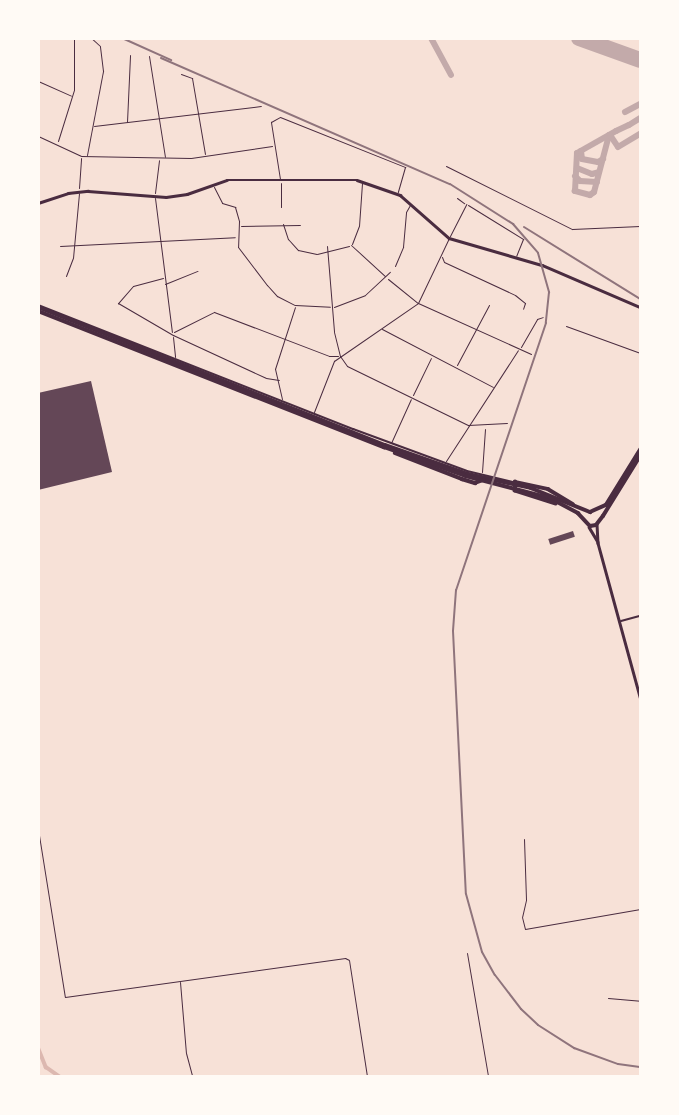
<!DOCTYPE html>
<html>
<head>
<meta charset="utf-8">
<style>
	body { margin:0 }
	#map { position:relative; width:679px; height:1115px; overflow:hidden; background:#f7e1d7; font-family:"Public Sans",sans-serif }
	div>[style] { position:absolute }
	.canal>* { height:3.5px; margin:-1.75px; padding:0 1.75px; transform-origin:1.75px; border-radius:1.75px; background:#dcb8b0 }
	.taxiway>* { height:6px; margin:-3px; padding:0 3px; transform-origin:3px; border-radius:3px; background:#c3aaaa }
	.runway>* { height:16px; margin:-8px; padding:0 8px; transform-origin:8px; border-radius:8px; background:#c3aaaa }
	.building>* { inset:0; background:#644757; transform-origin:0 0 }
	.service>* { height:1px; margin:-0.5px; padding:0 0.5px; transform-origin:0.5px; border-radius:0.5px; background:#4a2c40 }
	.minor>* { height:1px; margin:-0.5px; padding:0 0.5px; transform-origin:0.5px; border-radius:0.5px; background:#4a2c40 }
	.tertiary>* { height:2px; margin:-1px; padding:0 1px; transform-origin:1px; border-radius:1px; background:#4a2c40 }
	.secondary>* { height:2.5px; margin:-1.25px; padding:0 1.25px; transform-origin:1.25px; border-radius:1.25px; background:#4a2c40 }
	.primary>* { height:2.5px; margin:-1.25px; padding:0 1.25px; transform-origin:1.25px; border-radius:1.25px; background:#4a2c40 }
	.trunk>* { height:3.5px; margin:-1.75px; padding:0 1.75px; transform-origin:1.75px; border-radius:1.75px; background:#4a2c40 }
	.rail>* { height:2px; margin:-1px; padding:0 1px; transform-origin:1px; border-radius:1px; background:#8f747c }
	span { translate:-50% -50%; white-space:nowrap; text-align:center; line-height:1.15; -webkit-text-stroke:5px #fffaf5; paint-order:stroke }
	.frame { position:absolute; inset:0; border:40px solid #fffaf5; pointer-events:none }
</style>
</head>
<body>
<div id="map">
	<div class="canal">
		<i style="left:38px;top:1047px;width:22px;rotate:68deg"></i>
		<i style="left:46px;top:1067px;width:16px;rotate:35deg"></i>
	</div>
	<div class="taxiway">
		<i style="left:431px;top:38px;width:42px;rotate:61.6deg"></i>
		<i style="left:625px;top:112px;width:17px;rotate:-28deg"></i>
		<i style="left:609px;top:135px;width:59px;rotate:104.7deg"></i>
		<i style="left:594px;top:192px;width:5px;rotate:143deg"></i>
		<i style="left:590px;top:195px;width:16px;rotate:-165deg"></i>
		<i style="left:575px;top:191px;width:38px;rotate:-87deg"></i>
		<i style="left:577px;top:153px;width:45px;rotate:-29.4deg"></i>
		<i style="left:616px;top:131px;width:14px;rotate:-25deg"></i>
		<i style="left:629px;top:125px;width:13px;rotate:-32deg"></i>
		<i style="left:610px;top:135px;width:14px;rotate:56deg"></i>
		<i style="left:618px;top:147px;width:26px;rotate:-31deg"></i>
		<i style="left:581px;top:151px;width:8px;rotate:83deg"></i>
		<i style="left:582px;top:159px;width:16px;rotate:11deg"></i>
		<i style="left:598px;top:162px;width:6px;rotate:-31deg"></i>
		<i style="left:577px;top:168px;width:16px;rotate:22deg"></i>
		<i style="left:592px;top:174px;width:7px;rotate:-16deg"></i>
		<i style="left:575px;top:176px;width:7px;rotate:45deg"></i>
		<i style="left:580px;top:181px;width:17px;rotate:3deg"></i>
	</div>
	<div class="runway">
		<i style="left:579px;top:38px;width:65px;rotate:19.8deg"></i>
	</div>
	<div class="building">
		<i style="clip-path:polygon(91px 381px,112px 472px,38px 490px,38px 393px)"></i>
		<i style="left:573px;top:531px;width:6px;height:26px;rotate:72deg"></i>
	</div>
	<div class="service">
		<i style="left:524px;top:839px;width:61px;rotate:88.1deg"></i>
		<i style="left:526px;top:900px;width:17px;rotate:103deg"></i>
		<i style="left:522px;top:917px;width:12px;rotate:76deg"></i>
		<i style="left:525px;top:929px;width:117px;rotate:-9.9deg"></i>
		<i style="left:180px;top:982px;width:71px;rotate:85.2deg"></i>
		<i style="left:186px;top:1053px;width:24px;rotate:75deg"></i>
	</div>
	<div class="minor">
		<i style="left:149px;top:56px;width:102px;rotate:81deg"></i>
		<i style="left:181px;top:74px;width:12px;rotate:20deg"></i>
		<i style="left:192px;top:78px;width:77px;rotate:80.3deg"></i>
		<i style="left:38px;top:81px;width:36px;rotate:24deg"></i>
		<i style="left:127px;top:122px;width:67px;rotate:-87.4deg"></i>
		<i style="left:94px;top:126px;width:168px;rotate:-6.8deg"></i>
		<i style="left:38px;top:136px;width:47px;rotate:24.9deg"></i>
		<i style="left:81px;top:156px;width:110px;rotate:1deg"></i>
		<i style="left:191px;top:158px;width:82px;rotate:-8.4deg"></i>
		<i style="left:58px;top:141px;width:53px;rotate:-72.6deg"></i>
		<i style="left:74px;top:90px;width:52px;rotate:-90deg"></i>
		<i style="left:87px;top:155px;width:86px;rotate:-79.2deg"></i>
		<i style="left:103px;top:71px;width:25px;rotate:-97deg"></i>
		<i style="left:100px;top:46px;width:12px;rotate:-138deg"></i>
		<i style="left:446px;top:166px;width:141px;rotate:26.6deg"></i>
		<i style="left:572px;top:229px;width:68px;rotate:-2.5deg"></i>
		<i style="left:280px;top:179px;width:58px;rotate:-99deg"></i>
		<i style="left:271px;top:122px;width:10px;rotate:-29deg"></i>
		<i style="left:280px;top:117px;width:135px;rotate:21.8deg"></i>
		<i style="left:405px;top:167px;width:26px;rotate:106deg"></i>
		<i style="left:281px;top:183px;width:24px;rotate:90deg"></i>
		<i style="left:214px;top:187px;width:18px;rotate:63deg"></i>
		<i style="left:222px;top:203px;width:14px;rotate:17deg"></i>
		<i style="left:235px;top:207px;width:15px;rotate:74deg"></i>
		<i style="left:239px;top:221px;width:26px;rotate:92deg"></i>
		<i style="left:238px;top:247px;width:48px;rotate:52.7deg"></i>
		<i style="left:267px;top:285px;width:15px;rotate:48deg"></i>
		<i style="left:277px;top:296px;width:20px;rotate:27deg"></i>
		<i style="left:295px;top:305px;width:35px;rotate:3deg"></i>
		<i style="left:79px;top:188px;width:30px;rotate:-86deg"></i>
		<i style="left:155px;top:193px;width:33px;rotate:-83deg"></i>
		<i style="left:155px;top:198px;width:135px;rotate:82.8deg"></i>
		<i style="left:457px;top:198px;width:9px;rotate:36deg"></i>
		<i style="left:468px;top:205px;width:65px;rotate:31.7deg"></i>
		<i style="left:523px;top:239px;width:18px;rotate:112deg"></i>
		<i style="left:283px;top:224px;width:16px;rotate:72deg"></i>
		<i style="left:288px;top:239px;width:15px;rotate:48deg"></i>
		<i style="left:298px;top:250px;width:19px;rotate:12deg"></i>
		<i style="left:317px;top:254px;width:33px;rotate:-14deg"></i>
		<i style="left:241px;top:226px;width:59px;rotate:-1deg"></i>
		<i style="left:450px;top:236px;width:36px;rotate:-63deg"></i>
		<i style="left:352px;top:244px;width:19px;rotate:-69deg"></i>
		<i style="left:359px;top:226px;width:43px;rotate:-86deg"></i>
		<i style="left:351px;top:245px;width:46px;rotate:42.4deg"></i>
		<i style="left:60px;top:246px;width:175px;rotate:-2.9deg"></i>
		<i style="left:327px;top:246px;width:86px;rotate:85.3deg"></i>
		<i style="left:334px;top:332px;width:25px;rotate:76deg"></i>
		<i style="left:340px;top:356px;width:12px;rotate:55deg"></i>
		<i style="left:347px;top:366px;width:135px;rotate:26deg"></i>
		<i style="left:468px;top:425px;width:39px;rotate:-3deg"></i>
		<i style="left:442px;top:257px;width:5px;rotate:68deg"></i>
		<i style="left:444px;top:262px;width:78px;rotate:24.9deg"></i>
		<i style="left:515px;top:295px;width:13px;rotate:39deg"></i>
		<i style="left:525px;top:303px;width:6px;rotate:108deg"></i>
		<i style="left:395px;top:266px;width:21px;rotate:-67deg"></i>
		<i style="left:403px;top:247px;width:35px;rotate:-85deg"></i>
		<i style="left:406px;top:212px;width:8px;rotate:-60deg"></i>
		<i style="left:66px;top:276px;width:19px;rotate:-69deg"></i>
		<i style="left:73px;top:258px;width:65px;rotate:-84.7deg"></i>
		<i style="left:163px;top:278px;width:31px;rotate:165deg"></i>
		<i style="left:133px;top:286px;width:23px;rotate:131deg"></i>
		<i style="left:118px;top:303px;width:64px;rotate:30.2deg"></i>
		<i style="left:173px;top:335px;width:102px;rotate:24.8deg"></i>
		<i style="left:266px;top:378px;width:13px;rotate:9deg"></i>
		<i style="left:388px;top:279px;width:38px;rotate:39deg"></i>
		<i style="left:418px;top:303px;width:124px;rotate:24.3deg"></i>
		<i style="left:165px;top:284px;width:35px;rotate:-22deg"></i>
		<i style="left:334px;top:307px;width:33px;rotate:-21deg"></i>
		<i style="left:365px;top:295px;width:34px;rotate:-43deg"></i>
		<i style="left:566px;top:326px;width:79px;rotate:20deg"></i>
		<i style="left:382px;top:329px;width:125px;rotate:27.6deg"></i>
		<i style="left:174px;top:332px;width:45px;rotate:-26.6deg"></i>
		<i style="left:214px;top:312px;width:123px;rotate:20.9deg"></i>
		<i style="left:329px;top:356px;width:9px"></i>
		<i style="left:173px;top:337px;width:20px;rotate:84deg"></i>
		<i style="left:521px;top:347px;width:32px;rotate:-60deg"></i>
		<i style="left:537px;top:319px;width:6px;rotate:-18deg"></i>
		<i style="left:640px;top:364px;width:31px;rotate:90deg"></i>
		<i style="left:457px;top:365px;width:68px;rotate:-61.9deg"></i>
		<i style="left:413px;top:395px;width:41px;rotate:-64.1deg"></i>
		<i style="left:282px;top:399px;width:31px;rotate:-103deg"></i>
		<i style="left:275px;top:369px;width:65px;rotate:-72.1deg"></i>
		<i style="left:314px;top:412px;width:55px;rotate:-68.6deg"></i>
		<i style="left:334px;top:361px;width:102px;rotate:-34.6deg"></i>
		<i style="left:418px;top:303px;width:70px;rotate:-64.5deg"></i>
		<i style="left:391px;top:443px;width:48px;rotate:-65.6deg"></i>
		<i style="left:446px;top:461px;width:132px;rotate:-57deg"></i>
		<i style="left:482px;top:472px;width:43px;rotate:-86deg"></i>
		<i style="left:38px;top:829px;width:170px;rotate:80.9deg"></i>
		<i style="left:65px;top:997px;width:283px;rotate:-7.9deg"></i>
		<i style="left:345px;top:958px;width:4px;rotate:27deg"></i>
		<i style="left:349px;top:960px;width:117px;rotate:81.2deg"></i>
		<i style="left:467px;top:953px;width:125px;rotate:80.3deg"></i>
		<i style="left:608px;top:998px;width:32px;rotate:5deg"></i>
	</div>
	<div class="tertiary">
		<i style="left:640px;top:195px;width:7px;rotate:90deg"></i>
		<i style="left:38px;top:305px;width:339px;rotate:21.5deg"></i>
		<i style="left:353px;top:429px;width:121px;rotate:20.2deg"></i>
		<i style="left:467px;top:471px;width:47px;rotate:13.4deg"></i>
		<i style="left:621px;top:621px;width:20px;rotate:-15deg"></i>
	</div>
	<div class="secondary">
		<i style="left:38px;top:203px;width:32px;rotate:-18deg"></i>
		<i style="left:68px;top:193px;width:20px;rotate:-6deg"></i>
		<i style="left:88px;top:191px;width:78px;rotate:4.4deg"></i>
		<i style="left:166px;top:197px;width:21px;rotate:-8deg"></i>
		<i style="left:187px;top:194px;width:42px;rotate:-19.3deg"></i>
		<i style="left:227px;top:180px;width:130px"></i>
		<i style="left:357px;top:180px;width:46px;rotate:19.2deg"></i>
		<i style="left:400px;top:195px;width:65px;rotate:41.3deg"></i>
		<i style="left:449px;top:238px;width:97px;rotate:16.2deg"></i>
		<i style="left:542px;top:265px;width:107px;rotate:23.2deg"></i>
	</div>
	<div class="primary">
		<i style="left:597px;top:524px;width:19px;rotate:87deg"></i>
		<i style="left:598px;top:543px;width:160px;rotate:74.7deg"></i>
		<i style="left:589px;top:527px;width:17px;rotate:59deg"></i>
	</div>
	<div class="trunk">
		<i style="left:38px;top:307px;width:373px;rotate:21.7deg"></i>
		<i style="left:385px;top:445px;width:88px;rotate:19.3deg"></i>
		<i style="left:468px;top:474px;width:65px;rotate:12.5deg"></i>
		<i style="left:531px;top:488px;width:64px;rotate:22.1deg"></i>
		<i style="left:590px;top:512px;width:17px;rotate:-24deg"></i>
		<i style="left:606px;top:505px;width:65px;rotate:-58.3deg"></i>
		<i style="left:38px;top:311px;width:372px;rotate:21.5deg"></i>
		<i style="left:384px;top:447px;width:87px;rotate:19.5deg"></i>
		<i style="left:466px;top:476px;width:87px;rotate:14.7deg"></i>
		<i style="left:550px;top:498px;width:32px;rotate:28deg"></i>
		<i style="left:578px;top:513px;width:18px;rotate:47deg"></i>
		<i style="left:590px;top:526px;width:6px;rotate:-9deg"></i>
		<i style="left:596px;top:525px;width:11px;rotate:-52deg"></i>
		<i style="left:603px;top:516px;width:70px;rotate:-58.3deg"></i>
		<i style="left:395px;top:453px;width:72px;rotate:21.2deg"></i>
		<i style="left:462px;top:479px;width:14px;rotate:17deg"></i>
		<i style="left:475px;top:483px;width:9px;rotate:-21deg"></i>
		<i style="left:556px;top:504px;width:43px;rotate:-162.4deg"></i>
		<i style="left:515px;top:491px;width:9px;rotate:-90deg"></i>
		<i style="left:515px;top:482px;width:34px;rotate:12deg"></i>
		<i style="left:548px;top:489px;width:29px;rotate:31deg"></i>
	</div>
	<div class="rail">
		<i style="left:122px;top:38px;width:54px;rotate:24.2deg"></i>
		<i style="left:161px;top:58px;width:315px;rotate:23.6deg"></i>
		<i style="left:450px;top:184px;width:75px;rotate:32.4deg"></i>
		<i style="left:513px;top:224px;width:38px;rotate:49deg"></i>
		<i style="left:538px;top:253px;width:41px;rotate:74.2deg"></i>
		<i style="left:549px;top:292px;width:31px;rotate:96deg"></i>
		<i style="left:546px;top:323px;width:282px;rotate:108.6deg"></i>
		<i style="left:456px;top:590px;width:41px;rotate:94.2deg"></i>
		<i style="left:453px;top:631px;width:263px;rotate:87.2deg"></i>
		<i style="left:466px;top:894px;width:60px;rotate:74.6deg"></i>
		<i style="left:482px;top:952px;width:26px;rotate:61deg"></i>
		<i style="left:495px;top:975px;width:43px;rotate:52.6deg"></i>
		<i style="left:521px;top:1009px;width:23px;rotate:43deg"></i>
		<i style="left:538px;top:1025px;width:43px;rotate:32.6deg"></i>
		<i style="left:574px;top:1048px;width:47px;rotate:20deg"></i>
		<i style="left:618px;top:1064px;width:22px;rotate:8deg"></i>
		<i style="left:524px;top:227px;width:137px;rotate:31.8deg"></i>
	</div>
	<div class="frame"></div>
</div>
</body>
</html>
